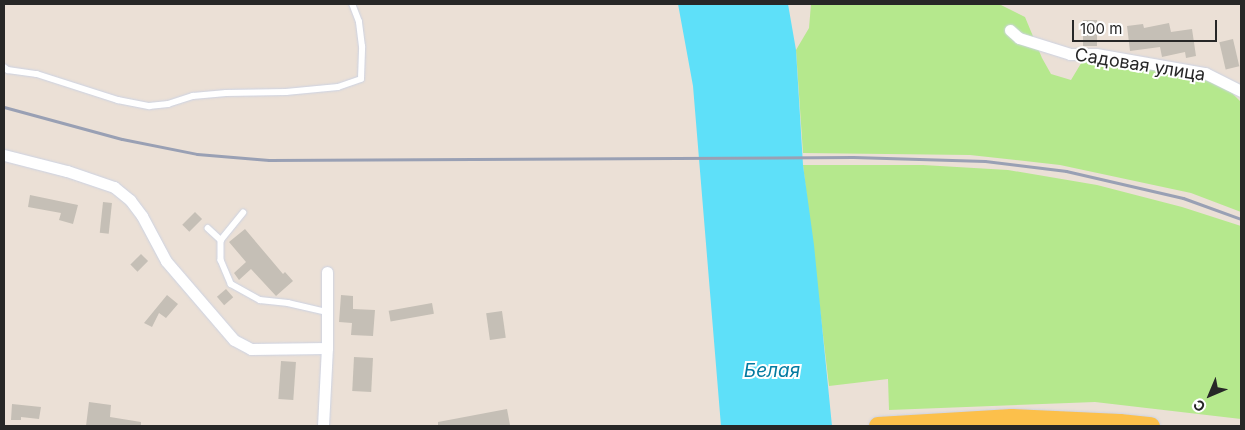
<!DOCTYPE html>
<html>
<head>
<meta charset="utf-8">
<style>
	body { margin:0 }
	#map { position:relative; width:1245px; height:430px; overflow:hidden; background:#ebe0d6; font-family:Inter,sans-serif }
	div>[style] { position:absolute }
	.green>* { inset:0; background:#b5e88d }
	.water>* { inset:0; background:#5ee0f9 }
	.building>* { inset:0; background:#c5bfb6; transform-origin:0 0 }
	.roads { filter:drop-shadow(0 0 1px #ccd2e2) drop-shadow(0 0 1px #ccd2e2) }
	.lane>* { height:5.5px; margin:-2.75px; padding:0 2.75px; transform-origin:2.75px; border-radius:2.75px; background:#fff }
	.street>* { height:11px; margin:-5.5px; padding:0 5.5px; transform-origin:5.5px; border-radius:5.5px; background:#fff }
	.primary>* { height:18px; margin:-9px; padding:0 9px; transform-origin:9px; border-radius:9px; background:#fcc04b }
	.rail>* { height:3px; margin:-1.5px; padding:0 1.5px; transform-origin:1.5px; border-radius:1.5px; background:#99a0b4 }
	span { translate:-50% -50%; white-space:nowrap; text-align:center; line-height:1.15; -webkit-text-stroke:4px #fff; paint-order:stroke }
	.street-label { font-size:18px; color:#272727 }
	.water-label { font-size:19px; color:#027aa0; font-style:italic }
	.frame { position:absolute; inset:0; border:5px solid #272727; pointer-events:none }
	.north { position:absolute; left:1185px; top:370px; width:50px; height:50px; -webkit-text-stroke:4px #fff; paint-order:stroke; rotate:225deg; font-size:14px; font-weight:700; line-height:20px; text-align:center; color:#272727 }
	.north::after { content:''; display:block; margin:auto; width:18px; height:22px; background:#272727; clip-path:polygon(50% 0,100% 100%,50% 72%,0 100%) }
	.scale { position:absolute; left:1072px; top:20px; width:145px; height:22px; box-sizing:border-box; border:2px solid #272727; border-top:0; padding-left:6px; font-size:15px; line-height:18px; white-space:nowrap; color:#272727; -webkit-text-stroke:4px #fff; paint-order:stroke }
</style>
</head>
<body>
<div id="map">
	<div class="green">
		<i style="clip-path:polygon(811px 4px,999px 4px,1025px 17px,1042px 58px,1051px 74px,1071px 80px,1083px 60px,1103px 60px,1176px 71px,1226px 87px,1241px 102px,1241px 212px,1191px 193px,1060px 165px,970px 155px,803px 153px,796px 50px,809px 28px)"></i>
		<i style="clip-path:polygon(803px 165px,923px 165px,1008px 170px,1097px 185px,1182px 207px,1241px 226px,1241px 419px,1095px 402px,889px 410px,888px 379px,829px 386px)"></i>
	</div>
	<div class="water">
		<i style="clip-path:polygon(678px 4px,788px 4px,796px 50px,803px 165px,814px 245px,832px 426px,721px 426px,693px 86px)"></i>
	</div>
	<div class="building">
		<i style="left:1083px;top:20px;width:14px;height:26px"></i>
		<i style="clip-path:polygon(1169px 23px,1171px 32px,1192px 29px,1196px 56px,1186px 58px,1185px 52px,1162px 57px,1160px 47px,1130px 51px,1127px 26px,1143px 24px,1144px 28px)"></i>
		<i style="left:1233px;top:39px;width:28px;height:14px;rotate:77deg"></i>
		<i style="clip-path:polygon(30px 195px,78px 205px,73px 224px,59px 220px,61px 213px,28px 207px)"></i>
		<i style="left:103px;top:202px;width:9px;height:31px;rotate:6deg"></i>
		<i style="left:195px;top:212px;width:10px;height:18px;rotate:45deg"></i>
		<i style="clip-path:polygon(245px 229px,283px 274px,285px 272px,293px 281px,276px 296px,251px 269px,239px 280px,234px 273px,246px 262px,229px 242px)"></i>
		<i style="left:141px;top:254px;width:10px;height:15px;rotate:45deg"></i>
		<i style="left:226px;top:289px;width:11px;height:12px;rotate:49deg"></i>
		<i style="clip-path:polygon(167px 295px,178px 304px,166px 318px,159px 313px,152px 327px,144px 323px)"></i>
		<i style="clip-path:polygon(341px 295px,353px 296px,353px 309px,375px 310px,373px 336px,351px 335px,352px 323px,339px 322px)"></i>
		<i style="left:432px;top:303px;width:11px;height:44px;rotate:80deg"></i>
		<i style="left:502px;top:311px;width:27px;height:16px;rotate:82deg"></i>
		<i style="left:354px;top:357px;width:19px;height:34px;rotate:3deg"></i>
		<i style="left:281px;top:361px;width:15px;height:38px;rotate:4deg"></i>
		<i style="clip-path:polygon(89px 402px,111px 405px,110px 417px,141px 422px,141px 426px,86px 426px)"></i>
		<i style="clip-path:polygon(12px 404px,41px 407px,39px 419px,21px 417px,21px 420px,11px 420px)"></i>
		<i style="clip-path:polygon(507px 409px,510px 425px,438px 426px,438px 422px)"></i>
	</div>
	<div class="roads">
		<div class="lane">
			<i style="left:4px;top:67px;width:5px;rotate:37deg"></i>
			<i style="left:8px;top:70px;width:29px;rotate:8deg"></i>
			<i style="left:37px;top:74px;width:85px;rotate:17.8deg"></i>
			<i style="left:118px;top:100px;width:32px;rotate:11deg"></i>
			<i style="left:149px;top:106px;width:19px;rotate:-6deg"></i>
			<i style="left:168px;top:104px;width:26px;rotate:-18deg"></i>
			<i style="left:193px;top:96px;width:33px;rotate:-5deg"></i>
			<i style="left:226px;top:93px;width:60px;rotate:-1deg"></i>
			<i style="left:286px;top:92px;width:52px;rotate:-5.5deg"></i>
			<i style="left:338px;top:87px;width:24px;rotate:-19deg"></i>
			<i style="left:361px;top:79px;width:32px;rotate:-88deg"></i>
			<i style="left:362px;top:47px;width:25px;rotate:-97deg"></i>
			<i style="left:359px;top:22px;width:19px;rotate:-111deg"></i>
			<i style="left:208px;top:228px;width:18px;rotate:43deg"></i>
			<i style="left:221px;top:240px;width:20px;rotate:90deg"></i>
			<i style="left:221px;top:260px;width:26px;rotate:67deg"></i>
			<i style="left:231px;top:284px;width:33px;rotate:29deg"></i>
			<i style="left:260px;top:300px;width:28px;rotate:6deg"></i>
			<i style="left:288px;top:303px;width:40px;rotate:13deg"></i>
			<i style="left:221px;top:240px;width:35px;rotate:-51deg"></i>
		</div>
		<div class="street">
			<i style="left:1010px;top:30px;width:12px;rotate:42deg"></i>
			<i style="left:1019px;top:38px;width:53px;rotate:17.4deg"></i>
			<i style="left:1070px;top:54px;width:26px"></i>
			<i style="left:1096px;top:54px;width:111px;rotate:9.9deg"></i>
			<i style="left:1205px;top:73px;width:40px;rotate:26.6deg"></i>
			<i style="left:4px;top:155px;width:65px;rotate:14.3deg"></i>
			<i style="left:67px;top:171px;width:50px;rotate:18.8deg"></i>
			<i style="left:114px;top:187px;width:21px;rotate:39deg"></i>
			<i style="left:130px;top:200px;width:20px;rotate:53deg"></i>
			<i style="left:142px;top:216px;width:51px;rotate:61.9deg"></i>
			<i style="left:166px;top:261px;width:104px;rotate:49.3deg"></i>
			<i style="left:234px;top:340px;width:19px;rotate:28deg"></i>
			<i style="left:251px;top:349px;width:76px;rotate:-0.8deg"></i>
			<i style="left:323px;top:426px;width:78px;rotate:-87.1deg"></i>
			<i style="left:327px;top:348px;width:76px;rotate:-90deg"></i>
		</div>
		<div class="primary">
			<i style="left:878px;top:426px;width:134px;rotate:-3.4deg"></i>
			<i style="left:1012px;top:418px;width:108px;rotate:2.7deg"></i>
			<i style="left:1120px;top:423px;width:31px;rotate:6deg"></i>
		</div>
	</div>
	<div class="rail">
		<i style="left:4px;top:107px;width:122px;rotate:15.2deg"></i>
		<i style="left:122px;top:139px;width:76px;rotate:11.3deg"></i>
		<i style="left:197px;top:154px;width:72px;rotate:4.8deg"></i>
		<i style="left:269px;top:160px;width:584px;rotate:-0.29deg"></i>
		<i style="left:853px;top:157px;width:132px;rotate:1.7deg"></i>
		<i style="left:985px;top:161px;width:82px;rotate:7deg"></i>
		<i style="left:1066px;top:171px;width:120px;rotate:13deg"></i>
		<i style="left:1183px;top:198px;width:62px;rotate:19.9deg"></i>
	</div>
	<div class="street-label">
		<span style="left:1140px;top:65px;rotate:9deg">Садовая улица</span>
	</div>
	<div class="water-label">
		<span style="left:772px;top:371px">Белая</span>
	</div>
	<div class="frame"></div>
	<div class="north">С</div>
	<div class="scale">100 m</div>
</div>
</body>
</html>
